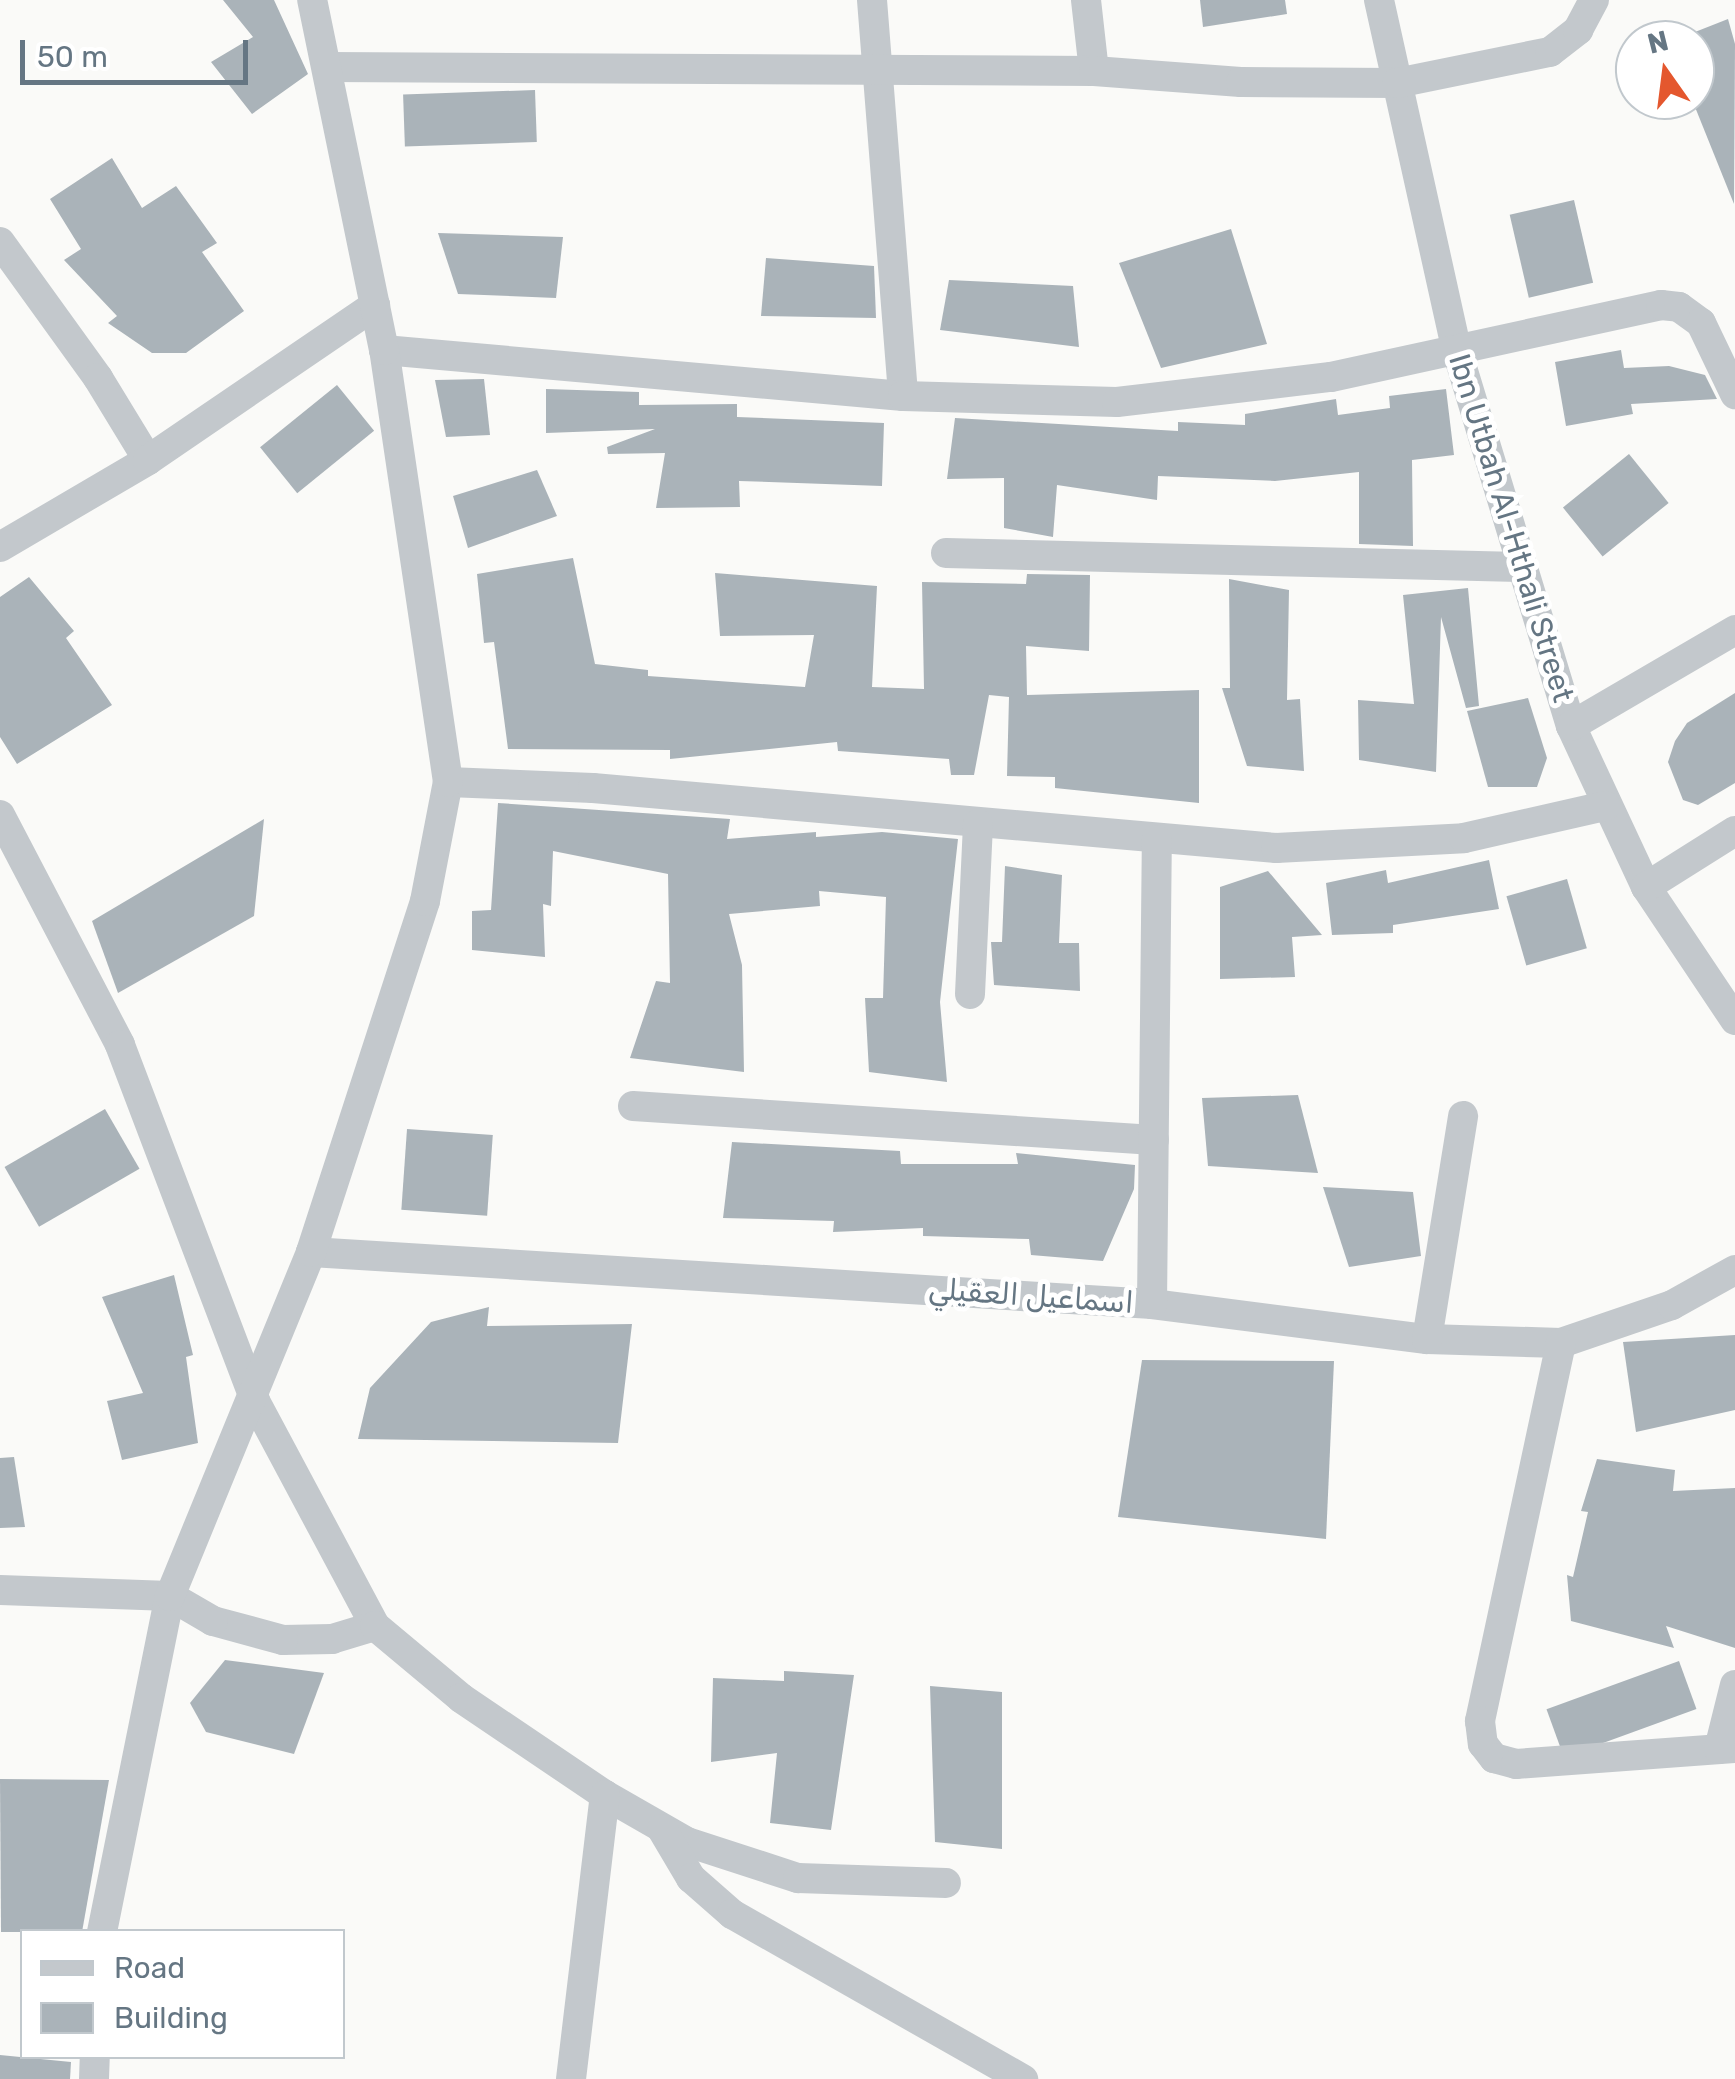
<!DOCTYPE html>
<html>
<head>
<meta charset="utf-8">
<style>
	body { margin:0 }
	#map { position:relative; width:1735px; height:2079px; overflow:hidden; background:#fafaf8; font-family:Rubik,Vazirmatn,sans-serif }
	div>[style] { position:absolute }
	.building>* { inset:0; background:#aab3b9; transform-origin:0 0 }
	.minor>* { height:30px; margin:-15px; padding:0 15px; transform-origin:15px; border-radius:15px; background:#c3c8cc }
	span { translate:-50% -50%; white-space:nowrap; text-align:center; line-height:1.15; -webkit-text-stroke:10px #fff; paint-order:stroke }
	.street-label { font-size:30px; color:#657683 }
	.legend { position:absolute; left:20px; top:1929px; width:325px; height:130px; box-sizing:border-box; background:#fff; border:2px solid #c1c8cd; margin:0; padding:12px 18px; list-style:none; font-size:30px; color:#657683 }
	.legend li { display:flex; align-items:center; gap:20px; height:50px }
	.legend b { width:50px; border:2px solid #c1c8cd }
	.north { position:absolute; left:1615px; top:20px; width:100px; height:100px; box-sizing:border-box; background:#fff; border:2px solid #c1c8cd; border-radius:50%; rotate:346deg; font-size:28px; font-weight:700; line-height:40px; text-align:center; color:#657683 }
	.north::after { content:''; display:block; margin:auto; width:35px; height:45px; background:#e4572e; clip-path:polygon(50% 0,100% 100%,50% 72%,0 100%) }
	.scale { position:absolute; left:20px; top:40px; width:228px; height:45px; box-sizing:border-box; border:5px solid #657683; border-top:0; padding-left:12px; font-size:30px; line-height:35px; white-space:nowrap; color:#657683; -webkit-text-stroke:8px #fff; paint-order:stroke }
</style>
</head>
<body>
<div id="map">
	<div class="building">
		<i style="clip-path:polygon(223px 0,274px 0,308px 74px,252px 114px,211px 62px,253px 37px)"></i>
		<i style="clip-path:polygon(1200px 0,1285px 0,1287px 14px,1203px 27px)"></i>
		<i style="clip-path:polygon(1728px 19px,1735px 44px,1734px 204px,1695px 107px,1695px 32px)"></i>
		<i style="left:535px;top:90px;width:52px;height:132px;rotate:88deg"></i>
		<i style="clip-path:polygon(112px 158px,142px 208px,176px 186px,217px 243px,202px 252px,244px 311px,186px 353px,152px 353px,108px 323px,117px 316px,64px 260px,81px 249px,50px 199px)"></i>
		<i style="left:1574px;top:200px;width:85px;height:66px;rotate:77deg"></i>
		<i style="clip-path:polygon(1231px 229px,1267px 344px,1161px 368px,1119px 263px)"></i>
		<i style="clip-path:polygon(438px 233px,563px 237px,556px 298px,458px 294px)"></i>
		<i style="clip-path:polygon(766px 258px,874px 266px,876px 318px,761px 316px)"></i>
		<i style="clip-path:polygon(949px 280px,1073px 286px,1079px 347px,940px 330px)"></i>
		<i style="clip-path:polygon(1621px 350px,1624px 368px,1669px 366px,1705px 375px,1717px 399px,1631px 404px,1633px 414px,1566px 426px,1555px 362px)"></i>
		<i style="clip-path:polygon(484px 379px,490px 435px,446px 437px,435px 380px)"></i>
		<i style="left:337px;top:385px;width:59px;height:99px;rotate:51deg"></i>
		<i style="clip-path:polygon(546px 389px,639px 392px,639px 405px,737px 404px,737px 417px,884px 423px,882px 486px,739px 481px,740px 507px,656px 508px,665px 453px,608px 454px,607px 447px,655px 429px,546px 433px)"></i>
		<i style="clip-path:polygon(1446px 389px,1454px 455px,1412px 460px,1413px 546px,1359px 544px,1359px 472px,1275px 481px,1158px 476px,1157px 500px,1057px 485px,1053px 537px,1004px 528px,1004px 478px,947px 479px,955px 418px,1178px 431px,1178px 422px,1245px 425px,1245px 414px,1336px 399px,1338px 415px,1390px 408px,1389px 396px)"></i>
		<i style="left:1629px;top:454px;width:63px;height:85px;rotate:51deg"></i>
		<i style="clip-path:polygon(537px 470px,557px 516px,468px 548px,453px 496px)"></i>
		<i style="clip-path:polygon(573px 558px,595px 664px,648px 670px,648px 676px,805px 687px,814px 635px,720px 636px,715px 573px,877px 586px,872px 687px,924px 689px,922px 582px,1026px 584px,1027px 574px,1090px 575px,1089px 651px,1026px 646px,1027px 695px,1199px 690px,1199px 803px,1055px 788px,1055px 777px,1007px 776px,1009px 697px,989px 695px,974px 775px,951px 775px,949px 759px,838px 751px,837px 742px,670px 759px,670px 750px,508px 749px,494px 642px,484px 643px,477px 574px)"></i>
		<i style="clip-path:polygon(29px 577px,74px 631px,66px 638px,112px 705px,17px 764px,0 737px,0 597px)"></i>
		<i style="clip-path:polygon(1229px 579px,1289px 590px,1287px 700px,1300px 699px,1304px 771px,1247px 766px,1222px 688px,1230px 688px)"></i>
		<i style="clip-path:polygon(1468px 588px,1479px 706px,1466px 708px,1441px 617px,1436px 772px,1359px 760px,1358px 700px,1414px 704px,1403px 595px)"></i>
		<i style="clip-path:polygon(1735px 693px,1735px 783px,1698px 805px,1683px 800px,1668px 762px,1675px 741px,1687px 723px)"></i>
		<i style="clip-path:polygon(1528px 698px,1547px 758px,1537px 787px,1488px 787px,1467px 711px)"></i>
		<i style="clip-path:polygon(498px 803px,730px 819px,727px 839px,816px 832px,816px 837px,882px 832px,958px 839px,940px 1002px,947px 1082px,869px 1072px,865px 998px,883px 998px,886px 897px,819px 891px,820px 906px,729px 914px,742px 965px,744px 1072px,630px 1058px,656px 981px,670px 983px,668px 874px,553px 851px,551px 906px,543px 904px,545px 957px,472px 950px,472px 911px,491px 910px)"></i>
		<i style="clip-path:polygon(264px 819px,254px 916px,118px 993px,92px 921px)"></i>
		<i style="clip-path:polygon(1489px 860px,1499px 909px,1393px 925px,1393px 933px,1332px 935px,1326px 883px,1386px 870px,1388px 883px)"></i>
		<i style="clip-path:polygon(1005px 866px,1062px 875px,1059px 943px,1079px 943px,1080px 991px,994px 985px,991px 942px,1002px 942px)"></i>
		<i style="clip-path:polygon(1268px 871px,1322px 935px,1292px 937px,1295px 977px,1220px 979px,1220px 887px)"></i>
		<i style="left:1567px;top:879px;width:72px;height:63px;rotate:74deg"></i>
		<i style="clip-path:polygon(1298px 1095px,1318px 1173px,1208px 1166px,1202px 1098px)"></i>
		<i style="left:105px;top:1109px;width:69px;height:116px;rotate:60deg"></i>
		<i style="left:407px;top:1129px;width:86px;height:81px;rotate:4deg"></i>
		<i style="clip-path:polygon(732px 1142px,900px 1151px,901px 1164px,1018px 1164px,1016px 1153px,1135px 1165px,1134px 1189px,1103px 1261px,1031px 1255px,1029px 1239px,923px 1236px,923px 1228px,833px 1232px,834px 1221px,723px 1218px)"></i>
		<i style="clip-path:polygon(1323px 1187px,1413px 1192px,1421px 1256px,1349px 1267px)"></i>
		<i style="clip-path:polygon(174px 1275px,193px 1355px,186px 1357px,198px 1443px,122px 1460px,107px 1401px,143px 1393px,102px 1297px)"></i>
		<i style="clip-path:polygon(489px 1307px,487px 1326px,632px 1324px,618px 1443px,358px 1439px,370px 1388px,431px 1322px)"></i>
		<i style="clip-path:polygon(1735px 1335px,1735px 1410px,1636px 1432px,1623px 1342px)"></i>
		<i style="clip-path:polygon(1142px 1360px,1334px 1361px,1326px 1539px,1118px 1517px)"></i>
		<i style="clip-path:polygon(14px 1457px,25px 1527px,0 1528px,0 1458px)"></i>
		<i style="clip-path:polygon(1597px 1459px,1675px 1470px,1673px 1491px,1735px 1488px,1735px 1648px,1666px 1626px,1674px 1648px,1571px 1621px,1567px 1575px,1573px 1577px,1588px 1512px,1581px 1511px)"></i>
		<i style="clip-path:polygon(225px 1660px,324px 1673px,294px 1754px,206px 1732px,190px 1703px)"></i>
		<i style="left:1679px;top:1661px;width:51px;height:141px;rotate:70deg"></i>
		<i style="clip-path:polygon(784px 1671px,854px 1675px,831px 1830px,770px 1823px,777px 1753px,711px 1762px,713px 1678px,784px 1681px)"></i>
		<i style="clip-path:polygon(930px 1686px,1002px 1692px,1002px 1849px,935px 1842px)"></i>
		<i style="clip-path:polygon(0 1779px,109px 1780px,82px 1932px,1px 1932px)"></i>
		<i style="clip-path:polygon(0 2055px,71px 2062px,70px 2079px,0 2079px)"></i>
	</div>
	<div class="minor">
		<i style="left:872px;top:0;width:397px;rotate:85.5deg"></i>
		<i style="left:1086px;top:0;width:71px;rotate:83.6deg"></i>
		<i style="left:1379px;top:0;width:360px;rotate:77.5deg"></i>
		<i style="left:1457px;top:351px;width:392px;rotate:73.1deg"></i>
		<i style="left:1571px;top:726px;width:178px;rotate:65deg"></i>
		<i style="left:1646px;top:887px;width:160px;rotate:56.2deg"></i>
		<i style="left:329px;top:67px;width:765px;rotate:0.3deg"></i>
		<i style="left:1094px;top:71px;width:147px;rotate:4.3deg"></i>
		<i style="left:1241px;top:82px;width:156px;rotate:0.4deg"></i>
		<i style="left:1397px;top:83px;width:156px;rotate:-11.5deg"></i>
		<i style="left:1550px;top:52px;width:36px;rotate:-38deg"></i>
		<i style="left:1578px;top:30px;width:34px;rotate:-62deg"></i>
		<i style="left:0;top:242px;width:168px;rotate:54.2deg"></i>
		<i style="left:98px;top:378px;width:96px;rotate:58.6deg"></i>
		<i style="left:384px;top:350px;width:521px;rotate:5.07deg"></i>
		<i style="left:903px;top:396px;width:214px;rotate:1.6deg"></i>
		<i style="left:1117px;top:402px;width:215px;rotate:-6.7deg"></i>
		<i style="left:1331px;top:377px;width:338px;rotate:-12.3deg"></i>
		<i style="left:1661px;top:305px;width:18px;rotate:6deg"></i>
		<i style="left:1679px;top:307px;width:27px;rotate:36deg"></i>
		<i style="left:1701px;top:323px;width:79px;rotate:64.4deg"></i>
		<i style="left:0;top:547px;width:172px;rotate:-30.4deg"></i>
		<i style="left:148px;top:460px;width:275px;rotate:-34.3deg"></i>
		<i style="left:946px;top:553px;width:574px;rotate:1.4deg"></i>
		<i style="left:1571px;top:726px;width:190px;rotate:-30.3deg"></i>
		<i style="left:448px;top:782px;width:145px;rotate:2.4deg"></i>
		<i style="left:593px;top:788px;width:686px;rotate:5.02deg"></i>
		<i style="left:1276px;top:848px;width:188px;rotate:-3deg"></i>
		<i style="left:1464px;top:838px;width:145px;rotate:-12.8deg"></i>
		<i style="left:0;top:815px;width:259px;rotate:62.4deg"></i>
		<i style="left:120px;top:1045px;width:381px;rotate:69.2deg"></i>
		<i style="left:255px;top:1401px;width:255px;rotate:61.9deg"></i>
		<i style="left:375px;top:1626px;width:45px;rotate:163.2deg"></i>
		<i style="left:332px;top:1639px;width:49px;rotate:178.8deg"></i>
		<i style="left:283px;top:1640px;width:73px;rotate:-164.8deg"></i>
		<i style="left:213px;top:1621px;width:50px;rotate:-149.8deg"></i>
		<i style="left:170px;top:1596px;width:170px;rotate:-178deg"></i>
		<i style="left:1646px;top:887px;width:105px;rotate:-32.2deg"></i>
		<i style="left:970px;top:994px;width:170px;rotate:-87.3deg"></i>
		<i style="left:633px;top:1106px;width:522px;rotate:3.73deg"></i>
		<i style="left:311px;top:1252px;width:843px;rotate:3.54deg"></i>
		<i style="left:1152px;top:1304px;width:277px;rotate:7.3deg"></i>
		<i style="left:1427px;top:1339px;width:134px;rotate:1.7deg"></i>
		<i style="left:1561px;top:1343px;width:117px;rotate:-18.9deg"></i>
		<i style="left:1672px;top:1305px;width:72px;rotate:-29.1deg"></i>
		<i style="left:1152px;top:1304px;width:464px;rotate:-89.4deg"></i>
		<i style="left:1427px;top:1339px;width:226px;rotate:-80.8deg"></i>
		<i style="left:1561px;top:1343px;width:387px;rotate:102.1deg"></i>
		<i style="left:1480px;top:1721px;width:23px;rotate:83deg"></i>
		<i style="left:1483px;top:1744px;width:18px;rotate:52deg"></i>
		<i style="left:1494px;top:1758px;width:23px;rotate:15deg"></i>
		<i style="left:1516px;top:1764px;width:220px;rotate:-4.2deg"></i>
		<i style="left:375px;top:1626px;width:112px;rotate:39.9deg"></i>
		<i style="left:461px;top:1698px;width:174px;rotate:34deg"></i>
		<i style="left:605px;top:1795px;width:95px;rotate:29.8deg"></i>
		<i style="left:687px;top:1842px;width:117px;rotate:18deg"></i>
		<i style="left:798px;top:1878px;width:148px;rotate:1.9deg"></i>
		<i style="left:1719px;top:1749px;width:66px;rotate:-76deg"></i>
		<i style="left:662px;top:1829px;width:57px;rotate:59.4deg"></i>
		<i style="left:691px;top:1878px;width:55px;rotate:41.3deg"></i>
		<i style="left:732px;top:1914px;width:335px;rotate:29.6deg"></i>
		<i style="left:102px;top:1932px;width:343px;rotate:-78.6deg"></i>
		<i style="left:170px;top:1596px;width:372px;rotate:-67.7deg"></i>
		<i style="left:311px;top:1252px;width:369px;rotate:-72deg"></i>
		<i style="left:425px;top:901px;width:121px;rotate:-79.1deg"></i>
		<i style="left:448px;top:782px;width:437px;rotate:-98.4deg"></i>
		<i style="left:384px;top:350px;width:357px;rotate:-101.6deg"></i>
		<i style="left:94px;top:2079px;width:23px;rotate:-88deg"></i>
		<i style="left:571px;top:2079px;width:286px;rotate:-83.2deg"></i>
	</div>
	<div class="street-label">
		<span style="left:1511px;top:528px;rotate:73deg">Ibn Utbah Al-Hthali Street</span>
		<span style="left:1031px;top:1296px;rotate:4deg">اسماعيل العقيلي</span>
	</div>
	<ul class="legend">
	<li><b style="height:12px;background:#c3c8cc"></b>Road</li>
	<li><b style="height:28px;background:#aab3b9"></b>Building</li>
	</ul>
	<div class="north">N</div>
	<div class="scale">50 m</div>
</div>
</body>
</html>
